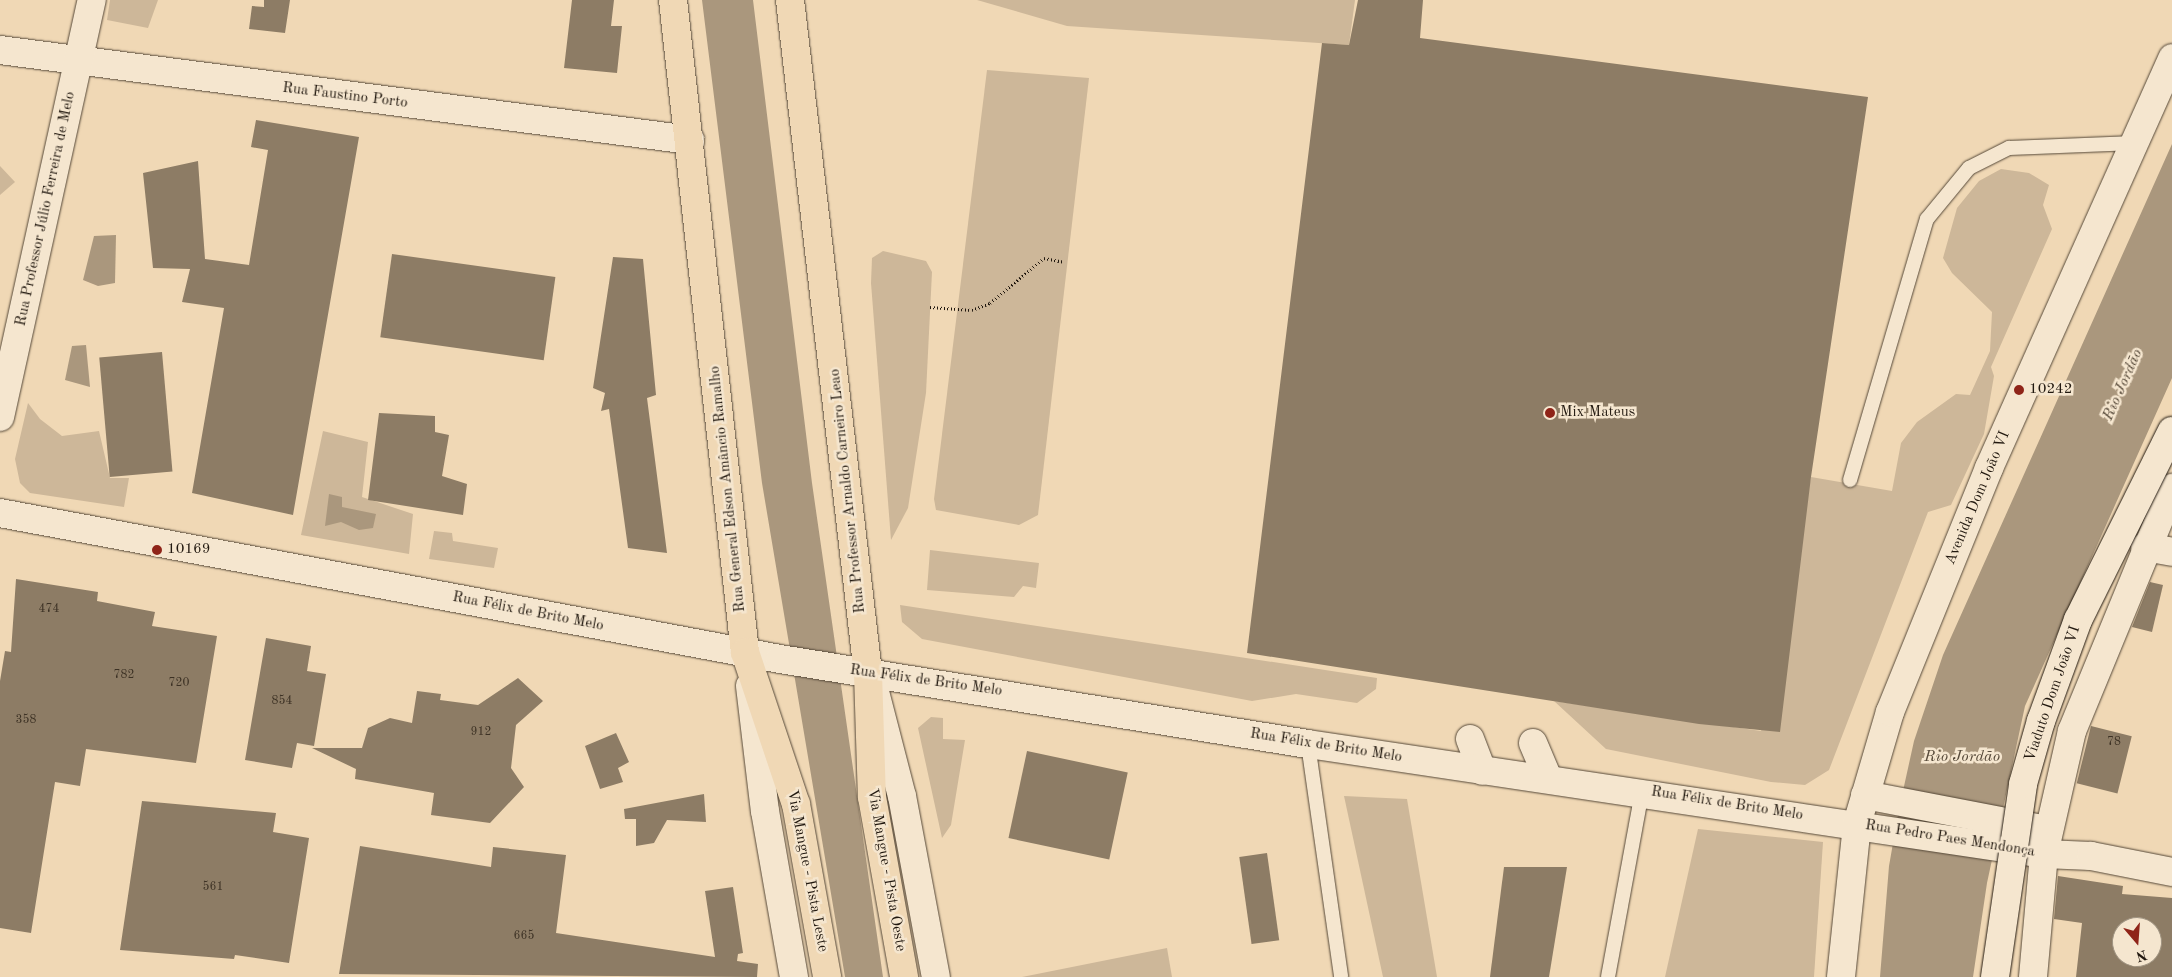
<!DOCTYPE html>
<html>
<head>
<meta charset="utf-8">
<style>
	body { margin:0 }
	#map { position:relative; width:2172px; height:977px; overflow:hidden; background:#f0d8b5; font-family:"Old Standard TT",serif }
	div>[style] { position:absolute }
	.green>* { inset:0; background:#cdb799 }
	.water>* { inset:0; background:#aa977d }
	.building>* { inset:0; background:#8d7c65; transform-origin:0 0 }
	.path>* { height:3px; margin-top:-1.5px; transform-origin:0; background:repeating-linear-gradient(90deg,#21180f 0 1px,transparent 0 3.5px) }
	.roads { filter:drop-shadow(0 0 1px #554838) drop-shadow(0 0 1px #554838) }
	.lane>* { height:14px; margin:-7px; padding:0 7px; transform-origin:7px; border-radius:7px; background:#f5e6cf }
	.street>* { height:28px; margin:-14px; padding:0 14px; transform-origin:14px; border-radius:14px; background:#f5e6cf }
	.secondary>* { height:28px; margin:-14px; padding:0 14px; transform-origin:14px; border-radius:14px; background:#f5e6cf }
	.primary>* { height:28px; margin:-14px; padding:0 14px; transform-origin:14px; border-radius:14px; background:#f0d8b5 }
	.bridges { filter:drop-shadow(0 0 1px #21180f) drop-shadow(0 0 1px #21180f) }
	.secondary-bridge>* { height:28px; margin:-14px; padding:0 14px; transform-origin:14px; border-radius:14px; background:#f5e6cf }
	.dots>* { width:14px; height:14px; translate:-50% -50%; box-sizing:border-box; border:2px solid #f5e6cf; border-radius:50% }
	span { translate:-50% -50%; white-space:nowrap; text-align:center; line-height:1.15; -webkit-text-stroke:5px #f5e6cf; paint-order:stroke }
	.number-label { font-size:12px; color:#3c3124 }
	.number-label span { -webkit-text-stroke-width:0 }
	.street-label { font-size:15px; color:#21180f }
	.poi-label { font-size:15px; color:#21180f }
	.left { translate:0 -50%; text-align:left }
	.water-label { font-size:16px; color:#584b3b; font-style:italic }
	.north { position:absolute; left:2112px; top:917px; width:50px; height:50px; box-sizing:border-box; background:#f5e6cf; border:1px solid #a09482; border-radius:50%; rotate:162deg; font-size:14px; font-weight:700; line-height:20px; text-align:center; color:#21180f }
	.north::after { content:''; display:block; margin:auto; width:18px; height:22px; background:#8f2418; clip-path:polygon(50% 0,100% 100%,50% 72%,0 100%) }
</style>
</head>
<body>
<div id="map">
	<div class="green">
		<i style="clip-path:polygon(110px 0,158px 0,148px 28px,107px 20px)"></i>
		<i style="clip-path:polygon(977px 0,1355px 0,1349px 45px,1067px 26px)"></i>
		<i style="clip-path:polygon(987px 70px,1089px 78px,1038px 515px,1019px 525px,936px 510px,934px 499px)"></i>
		<i style="clip-path:polygon(0 166px,15px 182px,0 195px)"></i>
		<i style="clip-path:polygon(2001px 169px,2029px 173px,2049px 185px,2043px 205px,2052px 229px,1991px 367px,1994px 376px,1984px 434px,1951px 505px,1928px 512px,1829px 770px,1805px 785px,1771px 782px,1606px 749px,1554px 701px,1761px 731px,1811px 477px,1892px 491px,1901px 443px,1917px 422px,1956px 394px,1970px 395px,1990px 351px,1992px 312px,1952px 273px,1943px 258px,1957px 208px,1979px 181px)"></i>
		<i style="clip-path:polygon(883px 251px,926px 261px,932px 272px,926px 393px,908px 508px,891px 540px,871px 283px,872px 258px)"></i>
		<i style="clip-path:polygon(28px 403px,40px 419px,62px 436px,99px 431px,110px 478px,129px 478px,124px 507px,30px 493px,20px 483px,15px 459px)"></i>
		<i style="clip-path:polygon(323px 431px,368px 442px,362px 497px,413px 514px,409px 554px,301px 535px)"></i>
		<i style="clip-path:polygon(434px 531px,452px 533px,453px 541px,498px 548px,494px 568px,429px 559px)"></i>
		<i style="clip-path:polygon(930px 550px,1039px 563px,1036px 588px,1023px 586px,1014px 597px,927px 590px)"></i>
		<i style="clip-path:polygon(900px 605px,1377px 678px,1376px 689px,1357px 703px,1296px 694px,1252px 701px,922px 639px,902px 622px)"></i>
		<i style="clip-path:polygon(931px 717px,943px 718px,943px 739px,965px 740px,951px 825px,942px 838px,918px 728px)"></i>
		<i style="clip-path:polygon(1344px 796px,1407px 799px,1437px 977px,1383px 977px)"></i>
		<i style="clip-path:polygon(1698px 829px,1823px 842px,1814px 977px,1665px 977px)"></i>
		<i style="clip-path:polygon(1167px 948px,1172px 977px,1022px 977px)"></i>
	</div>
	<div class="water">
		<i style="clip-path:polygon(702px 0,753px 0,812px 483px,883px 977px,845px 977px,762px 483px)"></i>
		<i style="clip-path:polygon(2172px 144px,2172px 378px,2025px 706px,1987px 883px,1973px 977px,1880px 977px,1889px 866px,1899px 809px,1914px 741px,1943px 655px)"></i>
		<i style="clip-path:polygon(116px 235px,115px 283px,98px 286px,83px 280px,94px 236px)"></i>
		<i style="clip-path:polygon(86px 345px,90px 387px,65px 380px,72px 346px)"></i>
		<i style="clip-path:polygon(329px 494px,342px 497px,342px 507px,376px 514px,373px 528px,359px 530px,341px 522px,325px 526px)"></i>
	</div>
	<div class="building">
		<i style="clip-path:polygon(264px 0,290px 0,285px 33px,249px 29px,252px 6px,264px 7px)"></i>
		<i style="clip-path:polygon(572px 0,614px 0,611px 26px,622px 26px,617px 73px,564px 68px)"></i>
		<i style="clip-path:polygon(1358px 0,1423px 0,1420px 38px,1868px 97px,1811px 477px,1780px 732px,1699px 724px,1247px 653px,1322px 43px,1349px 45px)"></i>
		<i style="clip-path:polygon(256px 120px,359px 137px,293px 515px,192px 493px,224px 308px,182px 302px,190px 269px,153px 268px,143px 173px,198px 161px,205px 259px,249px 265px,268px 150px,251px 147px)"></i>
		<i style="left:392px;top:254px;width:165px;height:84px;rotate:8deg"></i>
		<i style="clip-path:polygon(613px 257px,643px 259px,656px 395px,647px 398px,667px 553px,628px 548px,609px 409px,601px 411px,605px 393px,593px 388px)"></i>
		<i style="left:162px;top:352px;width:120px;height:63px;rotate:85deg"></i>
		<i style="clip-path:polygon(379px 413px,435px 416px,435px 432px,449px 435px,442px 476px,467px 484px,463px 515px,368px 500px)"></i>
		<i style="clip-path:polygon(16px 579px,98px 592px,97px 601px,155px 612px,152px 626px,217px 636px,196px 763px,86px 749px,80px 786px,55px 782px,31px 933px,0 928px,0 681px,5px 651px,11px 652px)"></i>
		<i style="clip-path:polygon(2150px 582px,2163px 585px,2152px 632px,2132px 627px)"></i>
		<i style="clip-path:polygon(266px 638px,311px 646px,307px 671px,326px 674px,314px 746px,297px 743px,292px 768px,245px 760px)"></i>
		<i style="clip-path:polygon(518px 678px,543px 701px,516px 725px,511px 768px,524px 787px,490px 823px,431px 815px,434px 793px,355px 779px,356px 769px,312px 748px,362px 748px,368px 728px,390px 718px,412px 723px,417px 691px,441px 694px,440px 700px,478px 705px)"></i>
		<i style="left:2091px;top:726px;width:42px;height:59px;rotate:14deg"></i>
		<i style="clip-path:polygon(616px 733px,629px 762px,618px 768px,623px 782px,600px 789px,585px 746px)"></i>
		<i style="left:1027px;top:751px;width:103px;height:89px;rotate:12deg"></i>
		<i style="clip-path:polygon(704px 794px,706px 822px,667px 820px,654px 843px,636px 846px,636px 819px,625px 819px,624px 809px)"></i>
		<i style="clip-path:polygon(142px 801px,276px 813px,273px 832px,309px 838px,289px 963px,235px 955px,234px 959px,120px 950px)"></i>
		<i style="clip-path:polygon(360px 846px,491px 867px,493px 847px,566px 855px,556px 933px,715px 957px,705px 891px,733px 887px,743px 953px,738px 954px,737px 961px,758px 964px,757px 977px,339px 974px)"></i>
		<i style="left:1267px;top:853px;width:88px;height:28px;rotate:82deg"></i>
		<i style="clip-path:polygon(1504px 867px,1567px 867px,1549px 977px,1490px 977px)"></i>
		<i style="clip-path:polygon(evenodd,2058px 876px,2123px 886px,2122px 894px,2172px 898px,2172px 977px,2076px 977px,2082px 923px,2054px 919px,2058px 876px,2122px 927px,2152px 927px,2152px 957px,2122px 957px,2122px 927px)"></i>
	</div>
	<div class="path">
		<i style="left:930px;top:307px;width:42px;rotate:4.1deg"></i>
		<i style="left:972px;top:310px;width:19px;rotate:-21deg"></i>
		<i style="left:990px;top:303px;width:70px;rotate:-39.8deg"></i>
		<i style="left:1044px;top:258px;width:20px;rotate:11deg"></i>
	</div>
	<div class="roads">
		<div class="lane">
			<i style="left:1850px;top:480px;width:272px;rotate:-73.6deg"></i>
			<i style="left:1927px;top:219px;width:66px;rotate:-50.5deg"></i>
			<i style="left:1969px;top:168px;width:45px;rotate:-26.6deg"></i>
			<i style="left:2009px;top:148px;width:126px;rotate:-2.3deg"></i>
			<i style="left:1308px;top:744px;width:235px;rotate:81.9deg"></i>
			<i style="left:1608px;top:977px;width:189px;rotate:-79.6deg"></i>
		</div>
		<div class="street">
			<i style="left:0;top:50px;width:696px;rotate:7.43deg"></i>
			<i style="left:0;top:417px;width:427px;rotate:-77.6deg"></i>
			<i style="left:2145px;top:547px;width:27px;rotate:10deg"></i>
			<i style="left:1470px;top:739px;width:34px;rotate:69deg"></i>
			<i style="left:1533px;top:743px;width:39px;rotate:67deg"></i>
		</div>
		<div class="secondary">
			<i style="left:0;top:513px;width:794px;rotate:10.6deg"></i>
			<i style="left:780px;top:659px;width:535px;rotate:9.15deg"></i>
			<i style="left:1308px;top:744px;width:744px;rotate:8.5deg"></i>
			<i style="left:2044px;top:854px;width:47px;rotate:2.4deg"></i>
			<i style="left:2091px;top:856px;width:83px;rotate:11.2deg"></i>
			<i style="left:750px;top:686px;width:126px;rotate:83.2deg"></i>
			<i style="left:765px;top:811px;width:169px;rotate:80.1deg"></i>
			<i style="left:874px;top:688px;width:112px;rotate:75.5deg"></i>
			<i style="left:902px;top:796px;width:184px;rotate:79.4deg"></i>
			<i style="left:1865px;top:795px;width:179px;rotate:10.9deg"></i>
			<i style="left:1841px;top:977px;width:154px;rotate:-84deg"></i>
			<i style="left:1857px;top:824px;width:117px;rotate:-73.6deg"></i>
			<i style="left:1890px;top:712px;width:263px;rotate:-67.9deg"></i>
			<i style="left:1989px;top:468px;width:449px;rotate:-65.9deg"></i>
			<i style="left:2033px;top:977px;width:123px;rotate:-84.9deg"></i>
			<i style="left:2044px;top:854px;width:126px;rotate:-77.2deg"></i>
			<i style="left:2072px;top:731px;width:263px;rotate:-67.6deg"></i>
		</div>
		<div class="primary">
			<i style="left:673px;top:0;width:656px;rotate:83.7deg"></i>
			<i style="left:745px;top:652px;width:160px;rotate:71.5deg"></i>
			<i style="left:796px;top:804px;width:176px;rotate:79.8deg"></i>
			<i style="left:790px;top:0;width:678px;rotate:83.39deg"></i>
			<i style="left:868px;top:673px;width:124px;rotate:88.2deg"></i>
			<i style="left:872px;top:797px;width:183px;rotate:79.9deg"></i>
		</div>
	</div>
	<div class="bridges">
		<div class="secondary-bridge">
			<i style="left:1995px;top:977px;width:195px;rotate:-81.7deg"></i>
			<i style="left:2023px;top:784px;width:66px;rotate:-74.1deg"></i>
			<i style="left:2041px;top:721px;width:108px;rotate:-69.9deg"></i>
			<i style="left:2078px;top:620px;width:211px;rotate:-63.6deg"></i>
		</div>
	</div>
	<div class="dots">
		<i style="left:2019px;top:390px;background:#8f2418"></i>
		<i style="left:1550px;top:413px;background:#8f2418"></i>
		<i style="left:157px;top:550px;background:#8f2418"></i>
	</div>
	<div class="number-label">
		<span style="left:49px;top:610px">474</span>
		<span style="left:124px;top:676px">782</span>
		<span style="left:179px;top:684px">720</span>
		<span style="left:282px;top:702px">854</span>
		<span style="left:26px;top:721px">358</span>
		<span style="left:481px;top:733px">912</span>
		<span style="left:2114px;top:743px">78</span>
		<span style="left:213px;top:888px">561</span>
		<span style="left:524px;top:937px">665</span>
	</div>
	<div class="street-label">
		<span style="left:345px;top:96px;rotate:7deg">Rua Faustino Porto</span>
		<span style="left:46px;top:209px;rotate:-78deg">Rua Professor Júlio Ferreira de Melo</span>
		<span style="left:728px;top:489px;rotate:-96deg">Rua General Edson Amâncio Ramalho</span>
		<span style="left:848px;top:491px;rotate:-96deg">Rua Professor Arnaldo Carneiro Leao</span>
		<span style="left:1978px;top:498px;rotate:-67deg">Avenida Dom João VI</span>
		<span style="left:528px;top:612px;rotate:11deg">Rua Félix de Brito Melo</span>
		<span style="left:926px;top:681px;rotate:8deg">Rua Félix de Brito Melo</span>
		<span style="left:2053px;top:694px;rotate:-71deg">Viaduto Dom João VI</span>
		<span style="left:1326px;top:746px;rotate:9deg">Rua Félix de Brito Melo</span>
		<span style="left:1727px;top:804px;rotate:9deg">Rua Félix de Brito Melo</span>
		<span style="left:1950px;top:839px;rotate:9deg">Rua Pedro Paes Mendonça</span>
		<span style="left:886px;top:870px;rotate:80deg">Via Mangue - Pista Oeste</span>
		<span style="left:807px;top:871px;rotate:79deg">Via Mangue - Pista Leste</span>
	</div>
	<div class="poi-label">
		<span class="left" style="left:2029px;top:390px">10242</span>
		<span class="left" style="left:1560px;top:413px">Mix Mateus</span>
		<span class="left" style="left:167px;top:550px">10169</span>
	</div>
	<div class="water-label">
		<span style="left:2123px;top:385px;rotate:-66deg">Rio Jordão</span>
		<span style="left:1962px;top:757px">Rio Jordão</span>
	</div>
	<div class="north">N</div>
</div>
</body>
</html>
